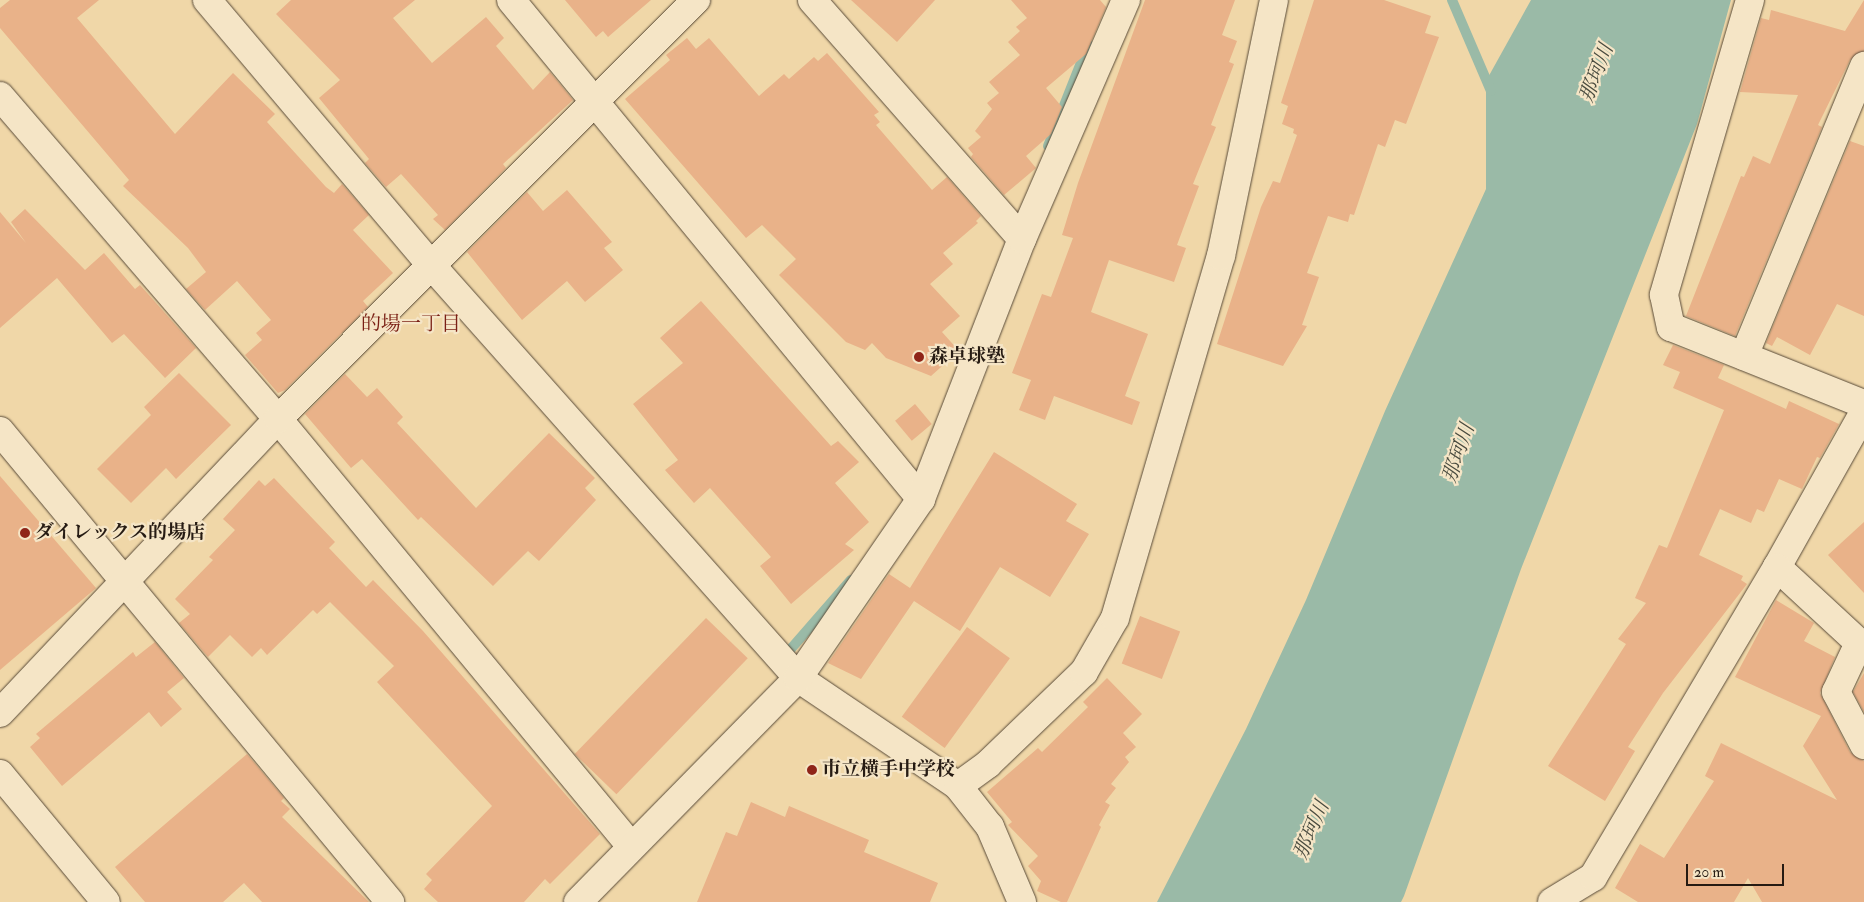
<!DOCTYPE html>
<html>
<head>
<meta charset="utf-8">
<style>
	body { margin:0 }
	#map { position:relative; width:1864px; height:902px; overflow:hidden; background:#f0d7a8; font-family:"IM FELL Double Pica","Noto Serif JP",serif }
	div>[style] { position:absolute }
	.water>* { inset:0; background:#9abaa7 }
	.stream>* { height:10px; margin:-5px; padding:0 5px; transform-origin:5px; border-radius:5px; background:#9abaa7 }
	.building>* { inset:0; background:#e9b289; transform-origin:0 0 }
	.roads { filter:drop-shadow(0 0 1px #584a38) drop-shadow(0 0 1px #584a38) }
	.street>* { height:28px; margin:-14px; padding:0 14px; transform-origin:14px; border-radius:14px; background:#f5e5c6 }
	.dots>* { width:14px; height:14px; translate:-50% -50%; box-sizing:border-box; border:2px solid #f5e5c6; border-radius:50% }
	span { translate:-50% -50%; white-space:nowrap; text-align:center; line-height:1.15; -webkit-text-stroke:4.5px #f5e5c6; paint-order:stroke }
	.poi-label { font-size:19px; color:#261b13; font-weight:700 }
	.left { translate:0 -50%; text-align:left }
	.water-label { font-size:20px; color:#494b3f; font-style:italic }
	.neighbourhood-label { font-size:20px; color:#7a1f14 }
	.scale { position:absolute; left:1686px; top:864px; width:98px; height:22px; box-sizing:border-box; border:2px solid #261b13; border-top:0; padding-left:6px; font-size:15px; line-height:18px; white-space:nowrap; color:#261b13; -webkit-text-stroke:4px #f5e5c6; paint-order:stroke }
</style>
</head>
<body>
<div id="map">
	<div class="water">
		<i style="clip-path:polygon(1531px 0,1731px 0,1697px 124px,1521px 569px,1404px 896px,1401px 902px,1157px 902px,1246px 729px,1306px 600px,1385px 411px,1486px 189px,1486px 81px)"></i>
	</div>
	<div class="stream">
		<i style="left:1452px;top:0;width:99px;rotate:66.8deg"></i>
		<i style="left:1048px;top:146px;width:109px;rotate:-68.4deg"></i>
		<i style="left:782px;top:659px;width:105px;rotate:-48.9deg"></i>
	</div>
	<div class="building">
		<i style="clip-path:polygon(10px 0,99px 0,77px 18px,175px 134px,233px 73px,275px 114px,267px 122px,326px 187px,334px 193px,342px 184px,369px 215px,353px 230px,393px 273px,363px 301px,368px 307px,285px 390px,278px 393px,245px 355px,262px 340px,256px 333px,271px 320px,237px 281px,205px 310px,186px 289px,206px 272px,188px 248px,123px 186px,129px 180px,0 28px,0 8px)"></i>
		<i style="clip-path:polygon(291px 0,415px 0,393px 18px,432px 63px,486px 17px,504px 38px,496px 46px,533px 90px,550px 72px,573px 100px,503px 164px,506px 168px,445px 230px,433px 219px,438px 215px,401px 174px,386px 187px,365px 163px,369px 159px,319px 98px,340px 80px,276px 14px)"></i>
		<i style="clip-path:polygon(565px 0,651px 0,608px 37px,603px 31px,596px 37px)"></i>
		<i style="clip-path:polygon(851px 0,935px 0,897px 42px)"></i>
		<i style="clip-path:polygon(1011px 0,1100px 0,1106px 7px,1086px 54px,1046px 88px,1062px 107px,1051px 134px,1026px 156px,1036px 168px,1004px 195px,971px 157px,973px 154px,968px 148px,981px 137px,975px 131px,992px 109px,987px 103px,999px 93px,989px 82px,1020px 55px,1008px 42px,1020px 31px,1016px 27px,1027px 18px)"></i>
		<i style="clip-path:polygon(1145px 0,1235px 0,1222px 35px,1237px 41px,1229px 62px,1234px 64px,1211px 125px,1216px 127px,1193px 184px,1199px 186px,1177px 245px,1186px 248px,1174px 282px,1109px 260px,1091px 312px,1148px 334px,1125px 396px,1140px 402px,1132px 425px,1054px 396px,1045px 420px,1019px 410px,1031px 380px,1012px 373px,1042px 294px,1051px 297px,1073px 238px,1062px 235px,1078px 183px)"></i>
		<i style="clip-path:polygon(1314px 0,1384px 0,1431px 16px,1425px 33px,1439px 37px,1406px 124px,1395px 120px,1385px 147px,1378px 144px,1354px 215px,1350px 214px,1348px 222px,1328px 216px,1307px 273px,1319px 277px,1302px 325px,1307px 326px,1283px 366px,1217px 344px,1261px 207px,1273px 181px,1280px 183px,1297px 135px,1293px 133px,1294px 129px,1282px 124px,1288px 106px,1281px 103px)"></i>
		<i style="clip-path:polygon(1864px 0,1864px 51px,1850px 60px,1818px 125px,1822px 127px,1735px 336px,1686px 316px,1741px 176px,1744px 177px,1753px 156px,1770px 164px,1798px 95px,1740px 92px,1761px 18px,1769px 20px,1771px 10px,1845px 31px)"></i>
		<i style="clip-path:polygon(687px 38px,696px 49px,709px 38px,759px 96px,784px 74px,789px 79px,814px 57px,818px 61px,827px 53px,879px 112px,874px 115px,880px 122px,876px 125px,932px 190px,947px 177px,981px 216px,976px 221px,978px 223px,943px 253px,953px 264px,930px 284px,960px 316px,942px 332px,959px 351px,931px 376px,886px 358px,872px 343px,865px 350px,846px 342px,779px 275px,796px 259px,762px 225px,746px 238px,625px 99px,670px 60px,666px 55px)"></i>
		<i style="clip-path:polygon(1850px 141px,1864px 146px,1864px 316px,1837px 304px,1810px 355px,1777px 337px,1772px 346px,1766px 343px)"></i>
		<i style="clip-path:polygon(567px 190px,612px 242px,604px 248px,623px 270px,585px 302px,567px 281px,522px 320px,467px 252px,527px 192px,543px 211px)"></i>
		<i style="clip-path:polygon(25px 209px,85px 270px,104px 253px,135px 289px,140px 285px,196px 348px,165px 378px,124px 334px,112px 343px,57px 278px,0 328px,0 212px,26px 243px,11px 222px)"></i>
		<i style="clip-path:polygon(701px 301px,831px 446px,838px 441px,859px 462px,835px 483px,869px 522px,845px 544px,854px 550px,791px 604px,760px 566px,771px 557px,710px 488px,694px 503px,665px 470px,678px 460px,633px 404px,683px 363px,660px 338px)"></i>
		<i style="clip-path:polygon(1673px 345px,1724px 365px,1718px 378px,1786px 409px,1789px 401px,1839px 424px,1820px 458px,1817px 457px,1802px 489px,1779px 479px,1764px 512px,1757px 509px,1751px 523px,1720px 509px,1699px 555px,1743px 576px,1741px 580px,1747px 584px,1663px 693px,1628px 747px,1635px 751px,1605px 801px,1548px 766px,1626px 644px,1618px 639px,1646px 603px,1635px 598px,1659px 545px,1667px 548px,1724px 410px,1673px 388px,1680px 372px,1663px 365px)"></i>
		<i style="clip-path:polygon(179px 373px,231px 425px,176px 479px,166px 468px,131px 503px,97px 469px,151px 415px,144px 407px)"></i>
		<i style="clip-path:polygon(345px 374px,367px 397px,377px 388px,403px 417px,397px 423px,476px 508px,549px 433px,595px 478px,585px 488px,596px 500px,539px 561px,528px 551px,493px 586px,421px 517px,418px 520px,362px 459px,351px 468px,305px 414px)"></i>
		<i style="left:915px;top:404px;width:26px;height:26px;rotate:50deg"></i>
		<i style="clip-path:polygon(994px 452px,1077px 504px,1066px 521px,1089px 534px,1050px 597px,1000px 567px,960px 631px,914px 601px,861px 679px,828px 663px,889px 574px,910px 588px)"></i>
		<i style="clip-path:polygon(0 476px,96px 588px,0 670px)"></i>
		<i style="clip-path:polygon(274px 478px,335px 542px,329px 548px,366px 587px,373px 580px,423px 631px,600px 834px,550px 884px,545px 879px,524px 902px,438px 902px,424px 889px,432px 880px,426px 874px,492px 806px,377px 682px,394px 666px,330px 602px,317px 614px,313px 610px,267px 655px,261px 648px,252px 657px,230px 635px,208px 657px,179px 623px,190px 614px,175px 599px,213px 560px,209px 557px,235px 530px,223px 519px,259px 480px,265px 486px)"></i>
		<i style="clip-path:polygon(1864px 522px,1864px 593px,1828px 555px)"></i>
		<i style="clip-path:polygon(1776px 600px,1814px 623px,1804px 641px,1835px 657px,1820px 693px,1850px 752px,1864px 761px,1864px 902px,1762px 902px,1748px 878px,1734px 902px,1638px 902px,1615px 888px,1640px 844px,1664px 858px,1714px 781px,1705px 776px,1721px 743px,1837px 800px,1803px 746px,1821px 716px,1735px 677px)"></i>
		<i style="left:1140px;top:616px;width:43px;height:51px;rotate:21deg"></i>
		<i style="left:706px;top:618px;width:58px;height:189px;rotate:44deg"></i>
		<i style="left:967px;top:627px;width:53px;height:111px;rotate:36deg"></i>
		<i style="clip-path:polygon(155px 642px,184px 678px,167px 692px,182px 709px,161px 727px,149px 712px,62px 786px,30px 747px,40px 738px,36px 734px,133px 652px,136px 657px)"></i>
		<i style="clip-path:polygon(1864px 673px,1864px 712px,1853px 692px)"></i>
		<i style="clip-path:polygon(1107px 678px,1142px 714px,1123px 733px,1136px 747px,1125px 757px,1129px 762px,1111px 784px,1116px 788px,1105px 802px,1110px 805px,1099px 825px,1101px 827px,1067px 902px,1061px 902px,1037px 891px,1041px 881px,1028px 866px,1038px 856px,1008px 825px,1012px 822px,987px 792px,1038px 748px,1042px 752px,1088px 707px,1083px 702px)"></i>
		<i style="clip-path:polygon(247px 754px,284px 798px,281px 801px,290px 809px,282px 817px,369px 902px,262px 902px,244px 883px,223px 902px,145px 902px,115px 867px)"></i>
		<i style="clip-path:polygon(751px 802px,785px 817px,789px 806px,869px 840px,864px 852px,938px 883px,930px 902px,697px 902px,726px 832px,737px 836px)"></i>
	</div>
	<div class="roads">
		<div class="street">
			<i style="left:207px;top:0;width:348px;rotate:49.8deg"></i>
			<i style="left:432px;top:266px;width:551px;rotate:48.38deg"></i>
			<i style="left:798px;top:678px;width:193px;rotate:34deg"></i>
			<i style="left:511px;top:0;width:646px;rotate:50.59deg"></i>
			<i style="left:812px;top:0;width:318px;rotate:48.7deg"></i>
			<i style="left:1750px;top:0;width:307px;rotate:106.3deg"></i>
			<i style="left:1664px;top:295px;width:33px;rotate:78deg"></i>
			<i style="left:1671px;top:327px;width:208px;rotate:21.8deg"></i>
			<i style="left:0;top:96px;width:426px;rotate:49.3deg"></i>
			<i style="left:278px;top:419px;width:553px;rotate:50.43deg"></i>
			<i style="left:1744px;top:356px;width:314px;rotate:-67.5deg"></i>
			<i style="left:1864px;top:412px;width:178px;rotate:119.3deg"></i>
			<i style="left:1777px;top:567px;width:112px;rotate:42.8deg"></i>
			<i style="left:1859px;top:643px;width:54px;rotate:115.1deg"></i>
			<i style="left:1836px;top:692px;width:60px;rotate:62.2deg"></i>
			<i style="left:0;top:431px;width:612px;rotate:50.37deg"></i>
			<i style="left:0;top:713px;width:405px;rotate:-46.6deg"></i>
			<i style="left:278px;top:419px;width:592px;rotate:-45.07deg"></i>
			<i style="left:0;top:774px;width:166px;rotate:50.4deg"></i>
			<i style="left:578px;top:902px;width:314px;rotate:-45.5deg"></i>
			<i style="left:798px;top:678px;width:217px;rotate:-55.5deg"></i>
			<i style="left:921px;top:499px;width:279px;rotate:-68.8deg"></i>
			<i style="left:1022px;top:239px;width:261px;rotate:-66.5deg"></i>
			<i style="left:1022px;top:902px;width:82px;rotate:-113.1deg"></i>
			<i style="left:990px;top:827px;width:52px;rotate:-128deg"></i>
			<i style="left:958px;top:786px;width:37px;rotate:-36deg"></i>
			<i style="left:988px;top:764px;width:133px;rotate:-43.8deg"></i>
			<i style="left:1084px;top:672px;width:62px;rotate:-60.1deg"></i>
			<i style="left:1115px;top:618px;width:377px;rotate:-73.7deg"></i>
			<i style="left:1221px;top:256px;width:261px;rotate:-78.3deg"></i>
			<i style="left:1552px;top:902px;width:48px;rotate:-31.4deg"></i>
			<i style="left:1593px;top:877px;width:360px;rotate:-59.3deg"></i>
		</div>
	</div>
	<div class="dots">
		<i style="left:919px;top:357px;background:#8f2418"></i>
		<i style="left:25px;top:533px;background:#8f2418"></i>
		<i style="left:812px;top:770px;background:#8f2418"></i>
	</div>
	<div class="poi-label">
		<span class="left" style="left:929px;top:357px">森卓球塾</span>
		<span class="left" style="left:35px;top:533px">ダイレックス的場店</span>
		<span class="left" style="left:822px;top:770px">市立横手中学校</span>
	</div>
	<div class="water-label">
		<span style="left:1596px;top:73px;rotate:-69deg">那珂川</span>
		<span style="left:1458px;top:453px;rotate:-71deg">那珂川</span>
		<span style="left:1311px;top:830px;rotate:-67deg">那珂川</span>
	</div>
	<div class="neighbourhood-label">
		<span style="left:411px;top:323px">的場一丁目</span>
	</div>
	<div class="scale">20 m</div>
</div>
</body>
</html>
